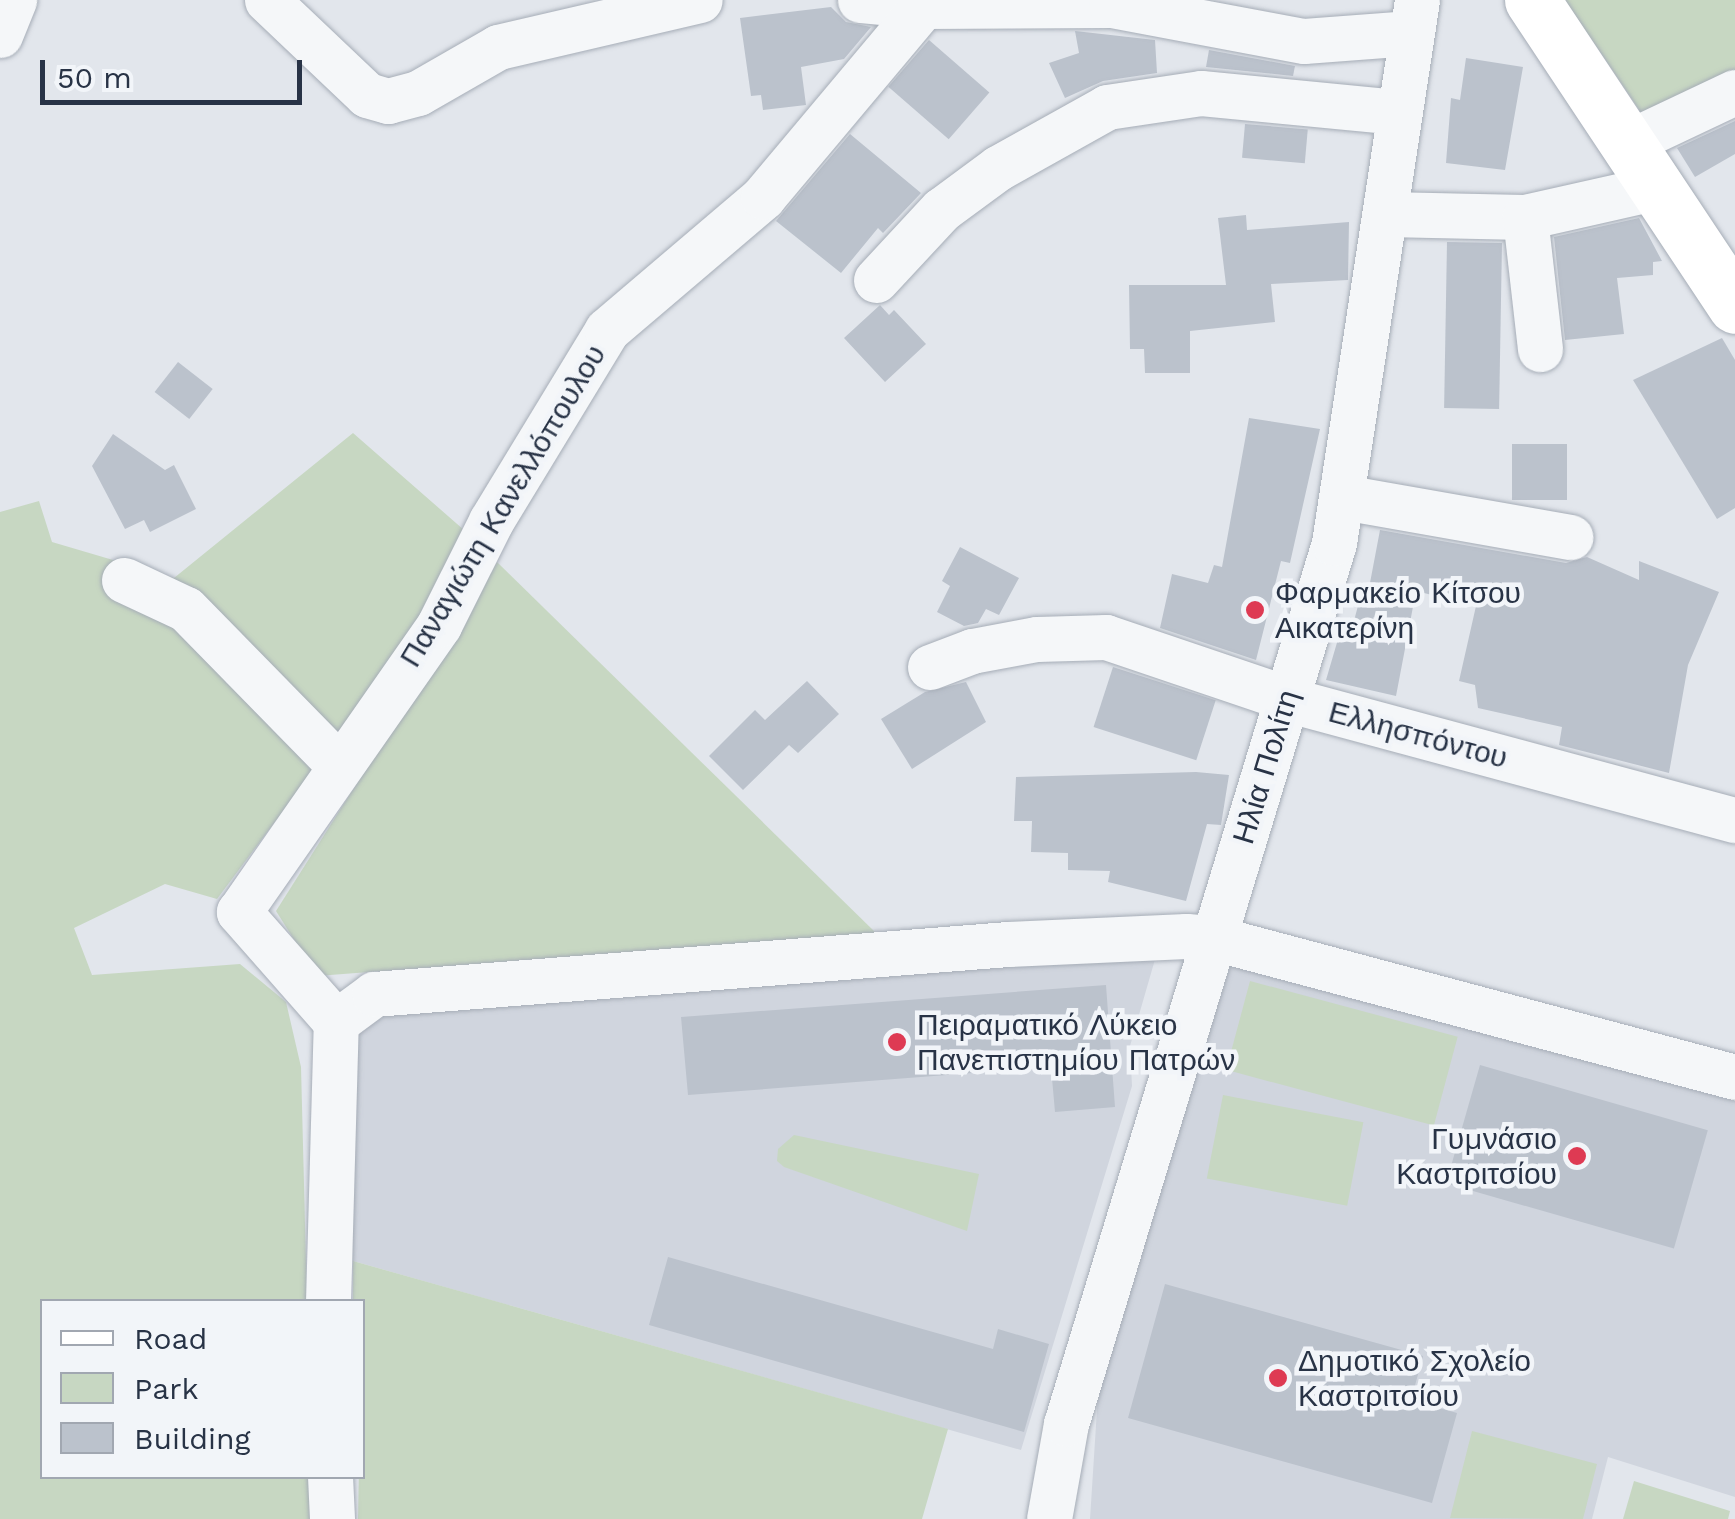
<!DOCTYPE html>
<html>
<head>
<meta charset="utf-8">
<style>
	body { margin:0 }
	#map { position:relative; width:1735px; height:1519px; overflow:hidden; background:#e2e6ec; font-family:"Work Sans",sans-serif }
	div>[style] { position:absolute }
	.built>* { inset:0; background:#d0d5de }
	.green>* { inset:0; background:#c7d7c2; transform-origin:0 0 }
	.building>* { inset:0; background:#bbc2cc; transform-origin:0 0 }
	.roads { filter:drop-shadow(0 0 2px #a6adb7) drop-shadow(0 0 2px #a6adb7) }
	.minor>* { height:45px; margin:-22.5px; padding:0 22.5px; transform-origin:22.5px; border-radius:22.5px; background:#f5f7f9 }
	.major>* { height:55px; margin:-27.5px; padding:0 27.5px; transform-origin:27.5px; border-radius:27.5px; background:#fff }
	.dots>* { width:28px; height:28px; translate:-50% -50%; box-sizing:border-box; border:5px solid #f2f5f9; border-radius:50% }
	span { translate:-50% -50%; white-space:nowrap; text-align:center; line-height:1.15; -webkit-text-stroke:9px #f2f5f9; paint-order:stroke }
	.street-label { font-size:30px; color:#283346 }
	.poi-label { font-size:30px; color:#283346 }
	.left { translate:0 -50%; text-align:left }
	.right { translate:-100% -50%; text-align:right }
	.legend { position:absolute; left:40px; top:1299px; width:325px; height:180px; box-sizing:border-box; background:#f2f5f9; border:2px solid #a1a7b1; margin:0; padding:12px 18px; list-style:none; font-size:30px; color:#283346 }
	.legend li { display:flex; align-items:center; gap:20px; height:50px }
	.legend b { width:50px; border:2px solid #a1a7b1 }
	.scale { position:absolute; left:40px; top:60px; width:262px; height:45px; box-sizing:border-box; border:5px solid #283346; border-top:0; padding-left:12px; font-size:30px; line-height:35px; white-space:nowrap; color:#283346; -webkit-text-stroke:8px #f2f5f9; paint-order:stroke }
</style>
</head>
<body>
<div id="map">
	<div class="built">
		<i style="clip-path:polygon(1156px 956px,1130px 1046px,1132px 1086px,1021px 1450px,353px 1261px,350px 1045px,378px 1010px)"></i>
		<i style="clip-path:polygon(1230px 966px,1735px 1101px,1735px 1497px,1608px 1457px,1592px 1519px,1090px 1519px,1098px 1394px)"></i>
	</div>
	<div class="green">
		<i style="clip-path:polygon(1565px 0,1735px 0,1735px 81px,1644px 117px)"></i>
		<i style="clip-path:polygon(353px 433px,472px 537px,352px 719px,217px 899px,165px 884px,74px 928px,92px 975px,240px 964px,286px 1002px,301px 1067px,307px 1301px,42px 1302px,42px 1476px,311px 1477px,312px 1519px,0 1519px,0 512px,39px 501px,52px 542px,174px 578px)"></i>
		<i style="clip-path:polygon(497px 562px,876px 933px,317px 976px,276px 911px)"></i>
		<i style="left:1250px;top:981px;width:215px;height:92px;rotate:15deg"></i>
		<i style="left:1223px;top:1095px;width:143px;height:85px;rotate:11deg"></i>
		<i style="clip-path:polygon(794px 1135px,979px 1174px,967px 1231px,784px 1167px,777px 1161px,778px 1149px)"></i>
		<i style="clip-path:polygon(353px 1261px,948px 1429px,922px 1519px,358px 1519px,362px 1302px,353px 1301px)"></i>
		<i style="clip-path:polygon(1472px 1431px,1597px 1464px,1583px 1519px,1450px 1518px)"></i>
		<i style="clip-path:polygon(1634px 1481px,1730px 1511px,1728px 1519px,1623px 1519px)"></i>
	</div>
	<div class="building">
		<i style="clip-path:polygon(831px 7px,846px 22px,871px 27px,844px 59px,801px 67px,806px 105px,763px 110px,761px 95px,751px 96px,740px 18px)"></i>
		<i style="clip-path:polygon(1075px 31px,1155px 40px,1157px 73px,1103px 81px,1065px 98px,1049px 63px,1079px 53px)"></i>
		<i style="left:929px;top:40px;width:80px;height:62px;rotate:41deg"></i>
		<i style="clip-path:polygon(1209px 50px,1295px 66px,1293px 76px,1206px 67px)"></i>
		<i style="clip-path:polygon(1466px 58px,1523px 67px,1505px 170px,1446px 163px,1451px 98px,1460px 100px)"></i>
		<i style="clip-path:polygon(1735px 121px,1735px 154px,1695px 177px,1677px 148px)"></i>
		<i style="left:1245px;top:124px;width:63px;height:34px;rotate:5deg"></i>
		<i style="clip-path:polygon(850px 134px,921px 193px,883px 233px,878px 228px,841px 273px,776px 221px)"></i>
		<i style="clip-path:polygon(1246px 215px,1247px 230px,1349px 222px,1348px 280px,1271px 284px,1275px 322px,1190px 331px,1190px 373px,1145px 373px,1144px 349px,1130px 349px,1129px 285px,1226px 285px,1218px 218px)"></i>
		<i style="clip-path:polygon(1639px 218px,1662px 261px,1653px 262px,1653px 275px,1617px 278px,1624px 334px,1565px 340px,1554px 237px)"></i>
		<i style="left:1447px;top:242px;width:55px;height:166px;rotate:1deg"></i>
		<i style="clip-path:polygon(880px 305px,889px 315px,894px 310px,926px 344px,885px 382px,844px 338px)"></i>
		<i style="clip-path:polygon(1722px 338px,1735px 360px,1735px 508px,1717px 519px,1633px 380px)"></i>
		<i style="left:178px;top:362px;width:44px;height:38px;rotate:38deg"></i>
		<i style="clip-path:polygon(1249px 418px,1320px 429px,1290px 563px,1281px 561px,1256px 660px,1160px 628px,1172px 574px,1208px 583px,1214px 565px,1222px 567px)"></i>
		<i style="clip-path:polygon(113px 434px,165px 470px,174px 465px,196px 509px,150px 532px,144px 520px,125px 529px,92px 466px)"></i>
		<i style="left:1512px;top:444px;width:55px;height:56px"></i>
		<i style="clip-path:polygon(1380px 530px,1566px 563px,1587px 557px,1639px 580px,1639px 561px,1719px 592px,1688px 665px,1669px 773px,1559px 745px,1562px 727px,1478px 708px,1475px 685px,1459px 681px,1476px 606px,1416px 591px,1396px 696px,1326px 680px,1341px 629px,1351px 632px,1359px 602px,1366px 604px)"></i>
		<i style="clip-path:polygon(960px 547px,1019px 578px,999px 615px,986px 609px,978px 623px,964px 626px,937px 612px,950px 586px,942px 581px)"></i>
		<i style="left:1113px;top:667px;width:108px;height:63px;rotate:18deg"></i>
		<i style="clip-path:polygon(807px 681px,839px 714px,798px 753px,789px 745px,743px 790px,709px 756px,755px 710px,765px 720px)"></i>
		<i style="clip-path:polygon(966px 682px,986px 722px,912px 769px,881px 719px,925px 692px)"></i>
		<i style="clip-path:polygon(1196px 772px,1229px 775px,1221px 825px,1207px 824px,1186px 901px,1108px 882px,1110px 871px,1068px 870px,1068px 853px,1031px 852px,1032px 821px,1014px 821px,1016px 777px)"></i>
		<i style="clip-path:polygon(1106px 985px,1115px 1107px,1055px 1112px,1051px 1067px,688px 1095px,681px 1017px)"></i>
		<i style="left:1480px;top:1065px;width:237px;height:123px;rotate:16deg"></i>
		<i style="clip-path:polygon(668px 1257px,993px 1349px,998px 1329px,1049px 1344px,1024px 1432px,649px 1325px)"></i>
		<i style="clip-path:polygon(1165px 1284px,1423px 1356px,1411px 1400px,1457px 1413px,1432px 1503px,1128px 1418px)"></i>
	</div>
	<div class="roads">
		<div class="minor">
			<i style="left:267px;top:0;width:138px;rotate:43.5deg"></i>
			<i style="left:367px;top:95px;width:22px;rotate:16deg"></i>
			<i style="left:388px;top:101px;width:31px;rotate:-15deg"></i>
			<i style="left:418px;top:93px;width:92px;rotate:-29.9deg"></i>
			<i style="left:498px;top:47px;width:207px;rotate:-13.1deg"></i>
			<i style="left:860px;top:0;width:63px;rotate:5.4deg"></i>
			<i style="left:0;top:35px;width:38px;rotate:-68deg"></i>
			<i style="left:1629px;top:142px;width:117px;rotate:-25.3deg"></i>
			<i style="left:1385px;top:214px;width:140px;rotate:1.2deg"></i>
			<i style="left:1525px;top:217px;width:133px;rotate:83.5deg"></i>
			<i style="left:1525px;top:217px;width:136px;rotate:-12.7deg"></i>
			<i style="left:876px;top:280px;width:96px;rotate:-47.1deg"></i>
			<i style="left:941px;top:210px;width:71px;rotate:-36.4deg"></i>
			<i style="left:998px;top:168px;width:125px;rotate:-29.2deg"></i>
			<i style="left:1107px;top:107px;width:95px;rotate:-8.5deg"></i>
			<i style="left:1201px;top:93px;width:199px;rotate:5.5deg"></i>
			<i style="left:1343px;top:497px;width:231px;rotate:10deg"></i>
			<i style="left:124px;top:580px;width:68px;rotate:25.1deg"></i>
			<i style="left:186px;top:609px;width:219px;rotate:45.6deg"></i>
			<i style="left:930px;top:667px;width:45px;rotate:-20.9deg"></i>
			<i style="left:972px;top:651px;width:66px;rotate:-10.5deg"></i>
			<i style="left:1037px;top:639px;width:69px;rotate:-1.7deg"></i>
			<i style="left:1106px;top:637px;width:209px;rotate:18.7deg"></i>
			<i style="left:1304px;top:704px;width:446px;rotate:15.1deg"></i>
			<i style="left:336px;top:1022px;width:47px;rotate:-36.4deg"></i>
			<i style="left:374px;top:994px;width:636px;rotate:-4.51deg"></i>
			<i style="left:1008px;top:944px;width:178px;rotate:-2.6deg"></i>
			<i style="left:1186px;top:936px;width:28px;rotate:4deg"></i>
			<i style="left:1214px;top:938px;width:539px;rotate:14.94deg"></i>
			<i style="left:328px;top:1302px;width:280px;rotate:-88.4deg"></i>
			<i style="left:336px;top:1022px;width:147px;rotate:-131.4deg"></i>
			<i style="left:239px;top:912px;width:350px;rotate:-55.1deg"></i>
			<i style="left:439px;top:625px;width:116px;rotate:-63.4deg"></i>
			<i style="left:491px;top:521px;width:223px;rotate:-58.7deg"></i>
			<i style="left:607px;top:330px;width:205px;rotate:-40.4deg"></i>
			<i style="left:763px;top:197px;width:249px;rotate:-50deg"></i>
			<i style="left:923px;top:6px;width:188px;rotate:-0.3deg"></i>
			<i style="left:1111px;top:5px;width:196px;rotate:10.6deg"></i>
			<i style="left:1304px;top:41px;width:107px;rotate:-4.3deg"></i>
			<i style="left:330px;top:1476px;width:43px;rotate:87.3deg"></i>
			<i style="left:1049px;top:1519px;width:97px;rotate:-79.9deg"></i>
			<i style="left:1066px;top:1424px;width:921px;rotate:-73.08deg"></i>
			<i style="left:1334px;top:543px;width:549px;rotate:-81.31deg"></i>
		</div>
		<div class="major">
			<i style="left:1532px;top:0;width:367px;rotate:56.4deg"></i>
		</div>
	</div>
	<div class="dots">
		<i style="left:1255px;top:610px;background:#de3a53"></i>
		<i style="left:897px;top:1042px;background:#de3a53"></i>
		<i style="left:1577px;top:1156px;background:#de3a53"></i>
		<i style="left:1278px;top:1378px;background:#de3a53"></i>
	</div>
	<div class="street-label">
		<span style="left:503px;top:506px;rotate:-59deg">Παναγιώτη Κανελλόπουλου</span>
		<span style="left:1418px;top:735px;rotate:15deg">Ελλησπόντου</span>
		<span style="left:1266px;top:767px;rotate:-73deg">Ηλία Πολίτη</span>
	</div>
	<div class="poi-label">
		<span class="left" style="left:1275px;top:610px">Φαρμακείο Κίτσου<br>Αικατερίνη</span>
		<span class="left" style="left:917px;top:1042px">Πειραματικό Λύκειο<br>Πανεπιστημίου Πατρών</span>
		<span class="right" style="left:1557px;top:1156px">Γυμνάσιο<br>Καστριτσίου</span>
		<span class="left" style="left:1298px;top:1378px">Δημοτικό Σχολείο<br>Καστριτσίου</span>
	</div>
	<ul class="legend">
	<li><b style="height:12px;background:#fff"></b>Road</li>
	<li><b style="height:28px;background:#c7d7c2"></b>Park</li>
	<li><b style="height:28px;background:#bbc2cc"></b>Building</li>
	</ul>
	<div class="scale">50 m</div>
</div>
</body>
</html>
